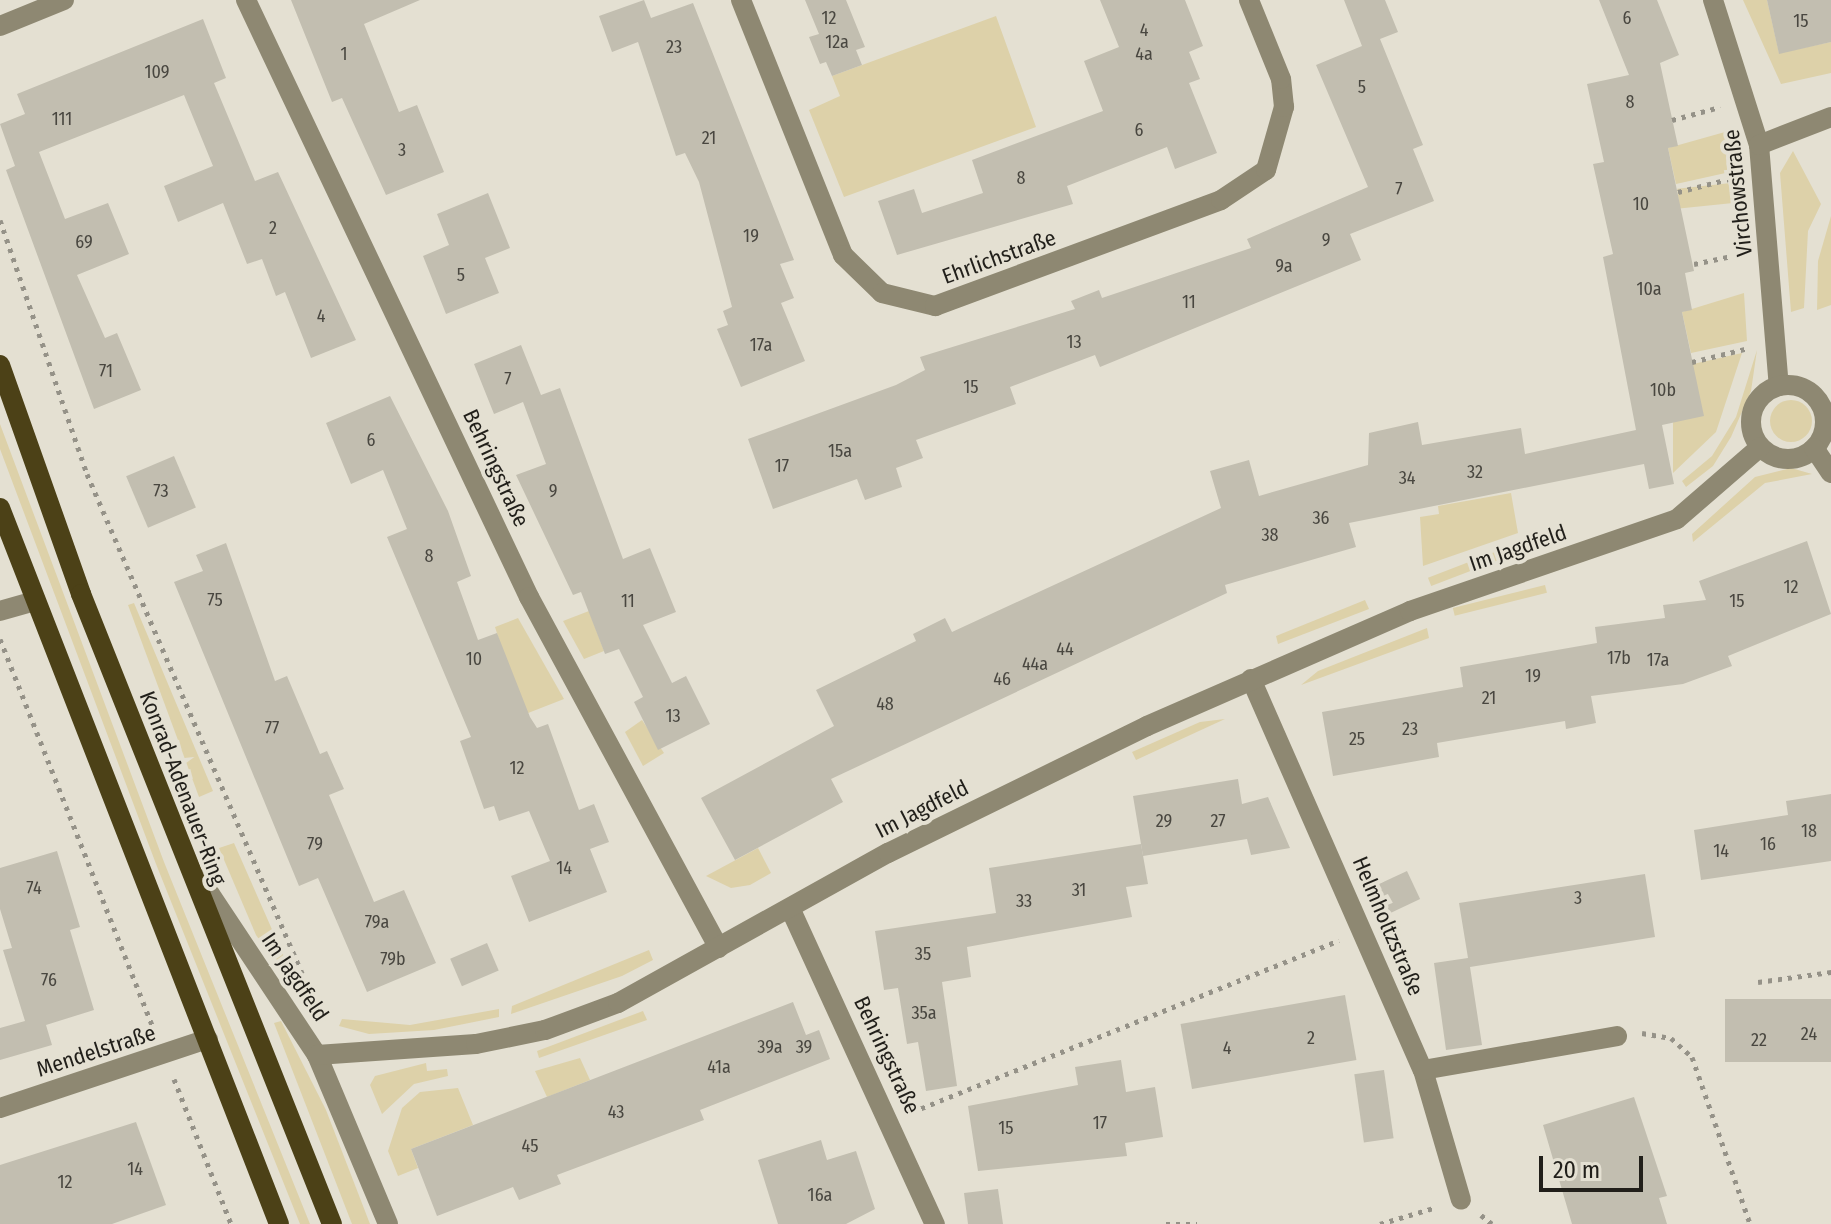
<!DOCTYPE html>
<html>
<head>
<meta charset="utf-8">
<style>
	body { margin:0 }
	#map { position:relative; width:1831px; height:1224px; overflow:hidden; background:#e4e0d2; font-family:"Fira Sans Condensed",sans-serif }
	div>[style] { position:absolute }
	.green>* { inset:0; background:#ddd1a9; transform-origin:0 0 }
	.round { border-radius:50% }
	.building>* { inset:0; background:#c2beb0; transform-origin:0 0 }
	.path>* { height:5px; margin-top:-2.5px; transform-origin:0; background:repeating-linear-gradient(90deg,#959288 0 4px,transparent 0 10px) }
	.minor>* { height:20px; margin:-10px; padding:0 10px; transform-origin:10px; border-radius:10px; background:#8e8872 }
	.minor>.ring { margin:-10px; padding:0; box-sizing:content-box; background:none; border:20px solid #8e8872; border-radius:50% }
	.major>* { height:20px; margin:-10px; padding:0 10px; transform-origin:10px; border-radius:10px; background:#4c4117 }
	span { translate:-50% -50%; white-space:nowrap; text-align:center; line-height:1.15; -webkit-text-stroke:8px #e4e0d2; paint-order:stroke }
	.number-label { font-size:18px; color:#494740 }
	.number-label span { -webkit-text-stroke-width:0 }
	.street-label { font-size:22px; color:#211f1a }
	.scale { position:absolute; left:1539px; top:1156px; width:104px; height:36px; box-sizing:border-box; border:4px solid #211f1a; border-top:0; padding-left:10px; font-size:24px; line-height:28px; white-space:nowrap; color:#211f1a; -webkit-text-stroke:6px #e4e0d2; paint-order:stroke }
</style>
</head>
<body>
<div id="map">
	<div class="green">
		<i style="clip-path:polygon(1743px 0,1767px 0,1779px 53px,1831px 42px,1831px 73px,1781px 84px)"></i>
		<i style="clip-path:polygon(996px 16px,1036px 127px,844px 197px,809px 110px,840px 96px,832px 76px)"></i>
		<i style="clip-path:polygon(1725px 132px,1730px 172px,1676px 184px,1668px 148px)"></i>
		<i style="clip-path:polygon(1793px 151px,1821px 204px,1808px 231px,1804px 308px,1791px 312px,1780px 173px)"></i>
		<i style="left:1731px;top:183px;width:20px;height:54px;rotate:84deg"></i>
		<i style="clip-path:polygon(1831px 216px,1831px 305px,1817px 310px,1818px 261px)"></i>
		<i style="clip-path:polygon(1744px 293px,1747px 341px,1691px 353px,1682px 312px)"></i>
		<i style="clip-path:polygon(1757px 350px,1751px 391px,1731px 437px,1713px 466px,1686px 487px,1682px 481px,1712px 456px,1736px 417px)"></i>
		<i style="clip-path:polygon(1742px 353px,1716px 432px,1673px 473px,1673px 423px,1693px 364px)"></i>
		<i class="round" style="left:1770px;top:400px;width:42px;height:42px"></i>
		<i style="clip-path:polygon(0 424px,164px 862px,310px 1224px,300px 1224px,156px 864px,0 449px)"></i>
		<i style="clip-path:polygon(1791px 468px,1812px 474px,1765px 483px,1693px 542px,1692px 534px,1755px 477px)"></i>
		<i style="clip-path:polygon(1511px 493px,1518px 533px,1423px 566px,1420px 517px,1439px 514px,1438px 506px)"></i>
		<i style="left:1526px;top:540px;width:9px;height:105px;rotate:69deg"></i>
		<i style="left:1545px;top:585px;width:8px;height:95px;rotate:76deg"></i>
		<i style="clip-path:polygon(1365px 600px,1369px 609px,1278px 644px,1276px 636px)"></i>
		<i style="clip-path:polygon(134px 603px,213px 791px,199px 797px,128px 605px)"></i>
		<i style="clip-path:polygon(589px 611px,604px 651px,584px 659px,563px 621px)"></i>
		<i style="clip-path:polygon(518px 618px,564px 699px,523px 715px,495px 627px)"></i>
		<i style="clip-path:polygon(1427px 628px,1429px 638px,1301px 685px,1318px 671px)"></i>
		<i style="clip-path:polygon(1225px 719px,1136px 760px,1132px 752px,1200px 722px)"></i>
		<i style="clip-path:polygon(642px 720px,664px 753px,643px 766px,625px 732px)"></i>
		<i style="clip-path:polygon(234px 843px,304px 1002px,256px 935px,219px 848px)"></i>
		<i style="clip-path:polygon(758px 848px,771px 873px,750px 885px,731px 888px,706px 876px)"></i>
		<i style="clip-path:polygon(649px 950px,653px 960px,622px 976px,511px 1014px,512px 1006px)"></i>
		<i style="clip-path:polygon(499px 1009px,499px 1017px,434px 1030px,369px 1034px,339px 1026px,342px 1019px,410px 1025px)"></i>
		<i style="clip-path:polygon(643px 1011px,647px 1020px,539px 1058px,537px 1051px)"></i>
		<i style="clip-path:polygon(281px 1021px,326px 1110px,370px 1224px,352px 1224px,274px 1023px)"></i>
		<i style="clip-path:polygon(580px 1058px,590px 1080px,547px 1097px,535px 1071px)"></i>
		<i style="clip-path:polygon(426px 1063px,427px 1071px,447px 1069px,448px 1076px,414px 1084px,382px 1114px,370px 1085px,375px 1076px)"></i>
		<i style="clip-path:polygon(458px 1088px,473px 1125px,411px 1149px,418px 1168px,398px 1176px,388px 1151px,402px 1108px,420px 1092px)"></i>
	</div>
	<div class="building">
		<i style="clip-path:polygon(291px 0,420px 0,364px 24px,399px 112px,417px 105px,444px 172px,386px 195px,342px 98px,332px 102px)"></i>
		<i style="clip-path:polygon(644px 0,651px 18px,693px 3px,794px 260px,780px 264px,794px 298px,781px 303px,805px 361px,741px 387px,717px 329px,728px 325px,723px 311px,732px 307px,699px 182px,685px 153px,676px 156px,638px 42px,612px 52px,599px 16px)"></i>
		<i style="clip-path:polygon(805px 0,846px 0,865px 47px,856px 50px,862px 65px,832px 76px,826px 62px,820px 64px,809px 37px,819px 34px)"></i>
		<i style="clip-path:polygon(1100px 0,1185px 0,1203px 46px,1189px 52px,1200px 79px,1189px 83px,1217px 153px,1175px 169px,1167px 147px,1067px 186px,1073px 204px,897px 255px,878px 201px,914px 189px,922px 213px,983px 193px,972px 160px,1103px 111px,1084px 61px,1119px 47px)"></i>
		<i style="clip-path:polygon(1344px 0,1385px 0,1398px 32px,1380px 39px,1423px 145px,1413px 149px,1434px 201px,1350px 234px,1361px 260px,1100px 367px,1095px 355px,1010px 387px,1016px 404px,916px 440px,923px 458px,896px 468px,902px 487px,865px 500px,857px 479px,773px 509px,748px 439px,896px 385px,925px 370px,920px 357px,1075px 309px,1071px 301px,1099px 290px,1102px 298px,1251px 248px,1247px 239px,1368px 187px,1316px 65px,1362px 46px)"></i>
		<i style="clip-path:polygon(1599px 0,1657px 0,1679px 55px,1660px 63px,1678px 146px,1668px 148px,1694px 271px,1685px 273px,1692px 310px,1682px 312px,1704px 416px,1662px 425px,1674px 484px,1649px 489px,1644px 464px,1349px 523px,1356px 547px,1225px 585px,1227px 593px,831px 779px,843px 802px,735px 860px,701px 798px,834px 726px,816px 690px,916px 641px,913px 634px,945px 618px,952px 632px,1221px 508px,1210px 471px,1249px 460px,1259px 496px,1368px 465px,1369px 433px,1418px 422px,1422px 445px,1521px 428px,1525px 454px,1636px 430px,1603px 257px,1613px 254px,1593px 164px,1604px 162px,1587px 84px,1629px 75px)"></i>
		<i style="clip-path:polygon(1767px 0,1831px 0,1831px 42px,1779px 54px)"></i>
		<i style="clip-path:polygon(203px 19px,226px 78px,214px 83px,255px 181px,278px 172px,356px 340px,311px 358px,285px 292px,276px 296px,262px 259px,247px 264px,223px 203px,178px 222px,164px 186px,213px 166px,184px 95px,39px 152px,65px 219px,108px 203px,129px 254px,77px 275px,105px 338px,117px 333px,141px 390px,94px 409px,6px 170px,15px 166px,0 124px,25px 114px,17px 94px)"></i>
		<i style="clip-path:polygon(488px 193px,510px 248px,485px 258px,499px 293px,446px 314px,423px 256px,449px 245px,437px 214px)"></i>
		<i style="clip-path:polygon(521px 345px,541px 395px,560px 388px,623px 559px,650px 548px,676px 612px,643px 625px,672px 683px,686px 676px,710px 724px,658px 750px,634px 702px,643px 697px,619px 649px,605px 654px,581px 592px,573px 595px,516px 475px,546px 464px,523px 402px,494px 414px,474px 364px)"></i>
		<i style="clip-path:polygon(390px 396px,448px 511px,471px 576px,457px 582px,478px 640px,497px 633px,530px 717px,537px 728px,548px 724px,579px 810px,594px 804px,609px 842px,590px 849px,607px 892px,529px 922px,511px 876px,550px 861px,529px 811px,499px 821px,494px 806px,484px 809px,460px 741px,471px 737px,387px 537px,407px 529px,383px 470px,351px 484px,326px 423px)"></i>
		<i style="left:174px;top:456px;width:56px;height:52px;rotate:67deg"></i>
		<i style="clip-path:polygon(1807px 541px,1831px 614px,1728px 656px,1732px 666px,1683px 684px,1591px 696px,1596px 723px,1566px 729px,1565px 721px,1437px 743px,1439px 757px,1333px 776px,1322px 712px,1463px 687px,1460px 667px,1597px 643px,1595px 627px,1665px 618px,1663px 605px,1706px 600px,1699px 581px)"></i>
		<i style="clip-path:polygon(226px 543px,275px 681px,287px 676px,320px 754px,327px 751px,344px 789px,329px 795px,374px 902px,404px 890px,436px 963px,367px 992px,318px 878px,299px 886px,174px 582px,203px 571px,196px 555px)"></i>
		<i style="clip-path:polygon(1238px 779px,1242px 804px,1268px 797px,1290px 848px,1251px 855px,1247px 839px,1143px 856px,1133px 796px)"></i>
		<i style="clip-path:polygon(1831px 794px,1831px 861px,1701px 880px,1694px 830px,1788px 815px,1786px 801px)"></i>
		<i style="clip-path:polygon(1141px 844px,1148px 884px,1126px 887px,1132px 917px,967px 947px,971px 977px,942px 982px,957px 1086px,926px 1091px,918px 1042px,907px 1044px,898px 988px,884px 990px,875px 931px,996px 913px,989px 868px)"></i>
		<i style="clip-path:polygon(57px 851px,80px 927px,70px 930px,94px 1010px,46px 1025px,52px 1045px,0 1060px,0 1028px,25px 1021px,3px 950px,12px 948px,0 909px,0 868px)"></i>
		<i style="left:1407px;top:871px;width:31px;height:35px;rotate:65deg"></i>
		<i style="clip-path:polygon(1645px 874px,1655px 937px,1470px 967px,1482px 1045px,1446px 1050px,1434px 963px,1468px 958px,1459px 903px)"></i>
		<i style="left:487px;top:943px;width:30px;height:40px;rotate:67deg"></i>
		<i style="left:1345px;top:995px;width:66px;height:167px;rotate:80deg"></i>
		<i style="left:1831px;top:999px;width:63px;height:106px;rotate:90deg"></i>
		<i style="clip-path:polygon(793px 1002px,806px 1035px,819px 1030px,830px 1059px,700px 1110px,704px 1120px,557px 1175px,561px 1184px,519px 1200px,513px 1187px,437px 1216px,411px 1149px)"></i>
		<i style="clip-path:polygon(1121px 1060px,1126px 1092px,1155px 1087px,1163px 1137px,1125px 1143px,1127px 1156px,978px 1171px,968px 1106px,1078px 1085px,1075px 1067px)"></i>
		<i style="left:1384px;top:1070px;width:69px;height:30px;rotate:82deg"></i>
		<i style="clip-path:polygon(1634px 1097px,1667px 1196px,1659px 1198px,1667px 1224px,1572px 1224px,1543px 1125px)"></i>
		<i style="clip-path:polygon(136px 1122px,166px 1205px,112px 1224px,0 1224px,0 1165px)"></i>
		<i style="clip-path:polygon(821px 1140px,827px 1160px,856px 1151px,875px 1209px,846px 1224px,778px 1224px,758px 1160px)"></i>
		<i style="clip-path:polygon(998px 1189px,1003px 1224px,968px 1224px,964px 1193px)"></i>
	</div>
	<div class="path">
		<i style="left:1672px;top:120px;width:50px;rotate:-15.2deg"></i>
		<i style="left:1678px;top:192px;width:61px;rotate:-14.3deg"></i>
		<i style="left:0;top:220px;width:268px;rotate:71.1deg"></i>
		<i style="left:87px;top:474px;width:559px;rotate:66.69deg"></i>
		<i style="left:1694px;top:264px;width:48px;rotate:-12deg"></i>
		<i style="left:1692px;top:362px;width:59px;rotate:-13.8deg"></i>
		<i style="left:0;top:639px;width:419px;rotate:68.5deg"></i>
		<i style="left:1758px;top:982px;width:74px;rotate:-7.8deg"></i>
		<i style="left:1642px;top:1033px;width:29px;rotate:10deg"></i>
		<i style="left:1671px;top:1038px;width:28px;rotate:42deg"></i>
		<i style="left:1692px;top:1057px;width:177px;rotate:70.8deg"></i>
		<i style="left:174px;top:1079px;width:156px;rotate:68.5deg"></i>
		<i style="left:912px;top:1112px;width:460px;rotate:-21.9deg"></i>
		<i style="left:1481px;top:1215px;width:14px;rotate:39deg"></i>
		<i style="left:1166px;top:1224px;width:31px"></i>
		<i style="left:1380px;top:1224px;width:59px;rotate:-16.6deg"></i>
	</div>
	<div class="minor">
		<i style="left:246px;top:0;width:661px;rotate:64.64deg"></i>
		<i style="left:529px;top:597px;width:399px;rotate:61.6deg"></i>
		<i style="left:741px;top:0;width:275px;rotate:68.2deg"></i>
		<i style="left:843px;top:255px;width:54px;rotate:44.3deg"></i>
		<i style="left:882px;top:293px;width:55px;rotate:13.8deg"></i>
		<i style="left:935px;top:306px;width:305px;rotate:-20.3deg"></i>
		<i style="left:1221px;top:200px;width:54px;rotate:-33.7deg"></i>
		<i style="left:1266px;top:170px;width:66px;rotate:-74.1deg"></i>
		<i style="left:1284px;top:107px;width:28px;rotate:-96deg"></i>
		<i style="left:1281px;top:79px;width:85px;rotate:-112.1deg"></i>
		<i style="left:1713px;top:0;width:152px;rotate:72.4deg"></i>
		<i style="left:1759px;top:145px;width:242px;rotate:85.3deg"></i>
		<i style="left:0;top:26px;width:69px;rotate:-22.1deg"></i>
		<i style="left:1759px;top:145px;width:77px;rotate:-21.3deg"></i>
		<i class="ring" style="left:1751px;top:385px;width:54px;height:54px"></i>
		<i style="left:1814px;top:448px;width:30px;rotate:56deg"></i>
		<i style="left:0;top:611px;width:35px;rotate:-16deg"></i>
		<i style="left:1251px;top:679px;width:427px;rotate:66.3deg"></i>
		<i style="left:1423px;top:1070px;width:135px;rotate:73.7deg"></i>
		<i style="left:200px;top:879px;width:211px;rotate:56.4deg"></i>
		<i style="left:317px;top:1055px;width:183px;rotate:67.2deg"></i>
		<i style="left:790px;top:908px;width:348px;rotate:65.4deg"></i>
		<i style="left:317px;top:1055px;width:159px;rotate:-4deg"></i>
		<i style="left:476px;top:1044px;width:70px;rotate:-11.5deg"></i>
		<i style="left:545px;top:1030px;width:78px;rotate:-20.3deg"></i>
		<i style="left:618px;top:1003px;width:309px;rotate:-29.1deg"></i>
		<i style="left:888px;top:853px;width:288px;rotate:-26.1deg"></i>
		<i style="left:1147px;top:726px;width:287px;rotate:-23.6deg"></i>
		<i style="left:1410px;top:611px;width:282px;rotate:-19deg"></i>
		<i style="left:1677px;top:519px;width:110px;rotate:-40.9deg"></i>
		<i style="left:1423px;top:1070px;width:197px;rotate:-9.9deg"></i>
		<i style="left:0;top:1108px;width:219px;rotate:-18.4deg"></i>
	</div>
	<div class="major">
		<i style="left:0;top:365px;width:243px;rotate:70.5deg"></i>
		<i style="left:81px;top:594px;width:678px;rotate:68.28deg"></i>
		<i style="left:0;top:508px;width:768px;rotate:68.71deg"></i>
	</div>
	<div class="number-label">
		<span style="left:829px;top:18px">12</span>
		<span style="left:1627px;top:18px">6</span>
		<span style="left:1801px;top:21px">15</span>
		<span style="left:1144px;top:30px">4</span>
		<span style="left:837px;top:42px">12a</span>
		<span style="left:674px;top:47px">23</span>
		<span style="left:344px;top:54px">1</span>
		<span style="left:1144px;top:54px">4a</span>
		<span style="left:157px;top:72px">109</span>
		<span style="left:1362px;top:87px">5</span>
		<span style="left:1630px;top:102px">8</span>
		<span style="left:62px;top:119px">111</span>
		<span style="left:1139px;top:130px">6</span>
		<span style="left:709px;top:138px">21</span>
		<span style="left:402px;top:150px">3</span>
		<span style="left:1021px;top:178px">8</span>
		<span style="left:1399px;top:189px">7</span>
		<span style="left:1641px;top:204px">10</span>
		<span style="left:273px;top:228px">2</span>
		<span style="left:751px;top:236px">19</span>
		<span style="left:1326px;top:240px">9</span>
		<span style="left:84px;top:242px">69</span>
		<span style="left:1284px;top:266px">9a</span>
		<span style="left:461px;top:275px">5</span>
		<span style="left:1649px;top:289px">10a</span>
		<span style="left:1189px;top:302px">11</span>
		<span style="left:321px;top:316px">4</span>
		<span style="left:1074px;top:342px">13</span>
		<span style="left:761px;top:345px">17a</span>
		<span style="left:106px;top:371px">71</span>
		<span style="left:508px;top:379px">7</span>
		<span style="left:971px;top:387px">15</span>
		<span style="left:1663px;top:390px">10b</span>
		<span style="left:371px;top:440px">6</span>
		<span style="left:840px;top:451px">15a</span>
		<span style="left:782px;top:466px">17</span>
		<span style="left:1475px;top:472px">32</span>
		<span style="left:1407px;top:478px">34</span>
		<span style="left:161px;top:491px">73</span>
		<span style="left:553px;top:491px">9</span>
		<span style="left:1321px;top:518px">36</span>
		<span style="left:1270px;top:535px">38</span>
		<span style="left:429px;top:556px">8</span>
		<span style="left:1791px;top:587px">12</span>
		<span style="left:215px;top:600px">75</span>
		<span style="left:628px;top:601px">11</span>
		<span style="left:1737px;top:601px">15</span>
		<span style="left:1065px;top:649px">44</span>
		<span style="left:1619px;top:658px">17b</span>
		<span style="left:474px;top:659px">10</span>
		<span style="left:1658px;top:660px">17a</span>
		<span style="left:1035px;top:664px">44a</span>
		<span style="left:1533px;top:676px">19</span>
		<span style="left:1002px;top:679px">46</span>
		<span style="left:1489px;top:698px">21</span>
		<span style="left:885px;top:704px">48</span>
		<span style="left:673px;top:716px">13</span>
		<span style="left:272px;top:728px">77</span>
		<span style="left:1410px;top:729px">23</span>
		<span style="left:1357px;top:739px">25</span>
		<span style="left:517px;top:768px">12</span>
		<span style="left:1164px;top:821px">29</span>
		<span style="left:1218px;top:821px">27</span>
		<span style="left:1809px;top:831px">18</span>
		<span style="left:315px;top:844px">79</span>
		<span style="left:1768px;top:844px">16</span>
		<span style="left:1721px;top:851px">14</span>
		<span style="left:564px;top:868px">14</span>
		<span style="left:34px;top:888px">74</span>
		<span style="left:1079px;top:890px">31</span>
		<span style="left:1578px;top:898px">3</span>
		<span style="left:1024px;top:901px">33</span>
		<span style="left:377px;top:922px">79a</span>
		<span style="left:923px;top:954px">35</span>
		<span style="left:393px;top:959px">79b</span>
		<span style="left:49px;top:980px">76</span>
		<span style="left:924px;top:1013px">35a</span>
		<span style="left:1809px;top:1034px">24</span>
		<span style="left:1311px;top:1038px">2</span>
		<span style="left:1759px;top:1040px">22</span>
		<span style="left:770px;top:1047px">39a</span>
		<span style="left:804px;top:1047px">39</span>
		<span style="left:1227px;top:1048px">4</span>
		<span style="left:719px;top:1067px">41a</span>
		<span style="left:616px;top:1112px">43</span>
		<span style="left:1100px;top:1123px">17</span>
		<span style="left:1006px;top:1128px">15</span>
		<span style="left:530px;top:1146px">45</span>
		<span style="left:135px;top:1169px">14</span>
		<span style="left:65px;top:1182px">12</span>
		<span style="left:820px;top:1195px">16a</span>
	</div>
	<div class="street-label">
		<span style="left:1738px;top:193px;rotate:-96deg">Virchowstraße</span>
		<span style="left:999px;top:257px;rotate:-20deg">Ehrlichstraße</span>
		<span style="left:496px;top:468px;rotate:65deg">Behringstraße</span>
		<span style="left:1518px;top:548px;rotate:-19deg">Im Jagdfeld</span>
		<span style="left:183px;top:788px;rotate:69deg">Konrad-Adenauer-Ring</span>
		<span style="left:922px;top:809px;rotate:-27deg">Im Jagdfeld</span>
		<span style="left:1388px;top:926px;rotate:67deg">Helmholtzstraße</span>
		<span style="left:295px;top:977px;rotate:56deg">Im Jagdfeld</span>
		<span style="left:96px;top:1051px;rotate:-18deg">Mendelstraße</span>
		<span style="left:887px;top:1055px;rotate:65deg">Behringstraße</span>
	</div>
	<div class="scale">20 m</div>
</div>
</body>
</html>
